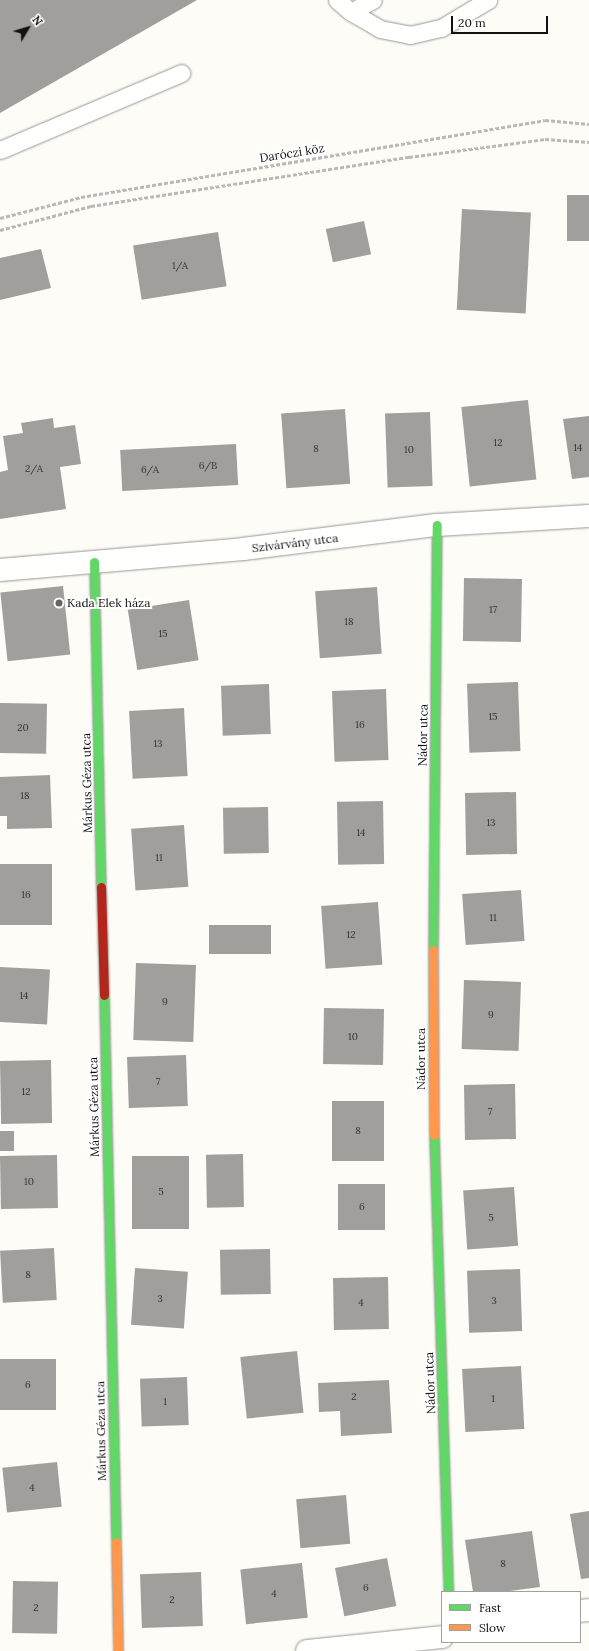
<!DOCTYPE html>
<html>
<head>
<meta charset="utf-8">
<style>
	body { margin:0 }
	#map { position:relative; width:589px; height:1651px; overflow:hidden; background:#fdfcf7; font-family:Lora,serif }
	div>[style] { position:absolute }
	.building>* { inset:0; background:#a19f9c; transform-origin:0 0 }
	.path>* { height:2.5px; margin-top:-1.25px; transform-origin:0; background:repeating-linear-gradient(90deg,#b9b9b8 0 4px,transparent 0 6px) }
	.roads { filter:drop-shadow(0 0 1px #979795) drop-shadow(0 0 1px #979795) }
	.lane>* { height:17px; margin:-8.5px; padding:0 8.5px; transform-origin:8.5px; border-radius:8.5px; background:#fffffe }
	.street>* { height:22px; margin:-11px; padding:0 11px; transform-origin:11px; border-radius:11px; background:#fffffe }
	.fast>* { height:9px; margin:-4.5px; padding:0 4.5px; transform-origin:4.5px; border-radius:4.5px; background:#63d668 }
	.slow>* { height:9px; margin:-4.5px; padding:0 4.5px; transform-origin:4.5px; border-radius:4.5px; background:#ff974d }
	.jam>* { height:9px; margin:-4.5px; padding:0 4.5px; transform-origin:4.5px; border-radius:4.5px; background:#b3261e }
	.dots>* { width:11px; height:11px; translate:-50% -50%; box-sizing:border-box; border:2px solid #fff; border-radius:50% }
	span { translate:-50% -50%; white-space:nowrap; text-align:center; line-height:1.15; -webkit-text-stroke:4px #fff; paint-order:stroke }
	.number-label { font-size:10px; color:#353434 }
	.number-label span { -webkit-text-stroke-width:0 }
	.street-label { font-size:12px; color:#111 }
	.poi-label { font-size:12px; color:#111 }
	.left { translate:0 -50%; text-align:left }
	.legend { position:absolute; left:441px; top:1591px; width:140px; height:52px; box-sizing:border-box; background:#fff; border:1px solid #a0a0a0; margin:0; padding:5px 7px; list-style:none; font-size:12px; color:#111 }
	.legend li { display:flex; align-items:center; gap:8px; height:20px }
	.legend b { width:20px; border:1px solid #a0a0a0 }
	.north { position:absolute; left:8px; top:8px; width:40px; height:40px; -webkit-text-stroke:3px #fff; paint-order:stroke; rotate:52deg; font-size:11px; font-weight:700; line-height:16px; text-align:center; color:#111 }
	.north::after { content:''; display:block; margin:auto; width:14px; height:18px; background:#111; clip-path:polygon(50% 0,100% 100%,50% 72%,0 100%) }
	.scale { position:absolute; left:451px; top:16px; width:97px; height:18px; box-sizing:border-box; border:2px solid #111; border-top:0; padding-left:5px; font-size:12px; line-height:14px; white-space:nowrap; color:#111; -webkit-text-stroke:3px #fff; paint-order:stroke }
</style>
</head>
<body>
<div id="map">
	<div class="building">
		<i style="clip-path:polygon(0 0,197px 0,0 113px)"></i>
		<i style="left:589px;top:195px;width:46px;height:22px;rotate:90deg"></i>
		<i style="left:462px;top:209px;width:69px;height:101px;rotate:3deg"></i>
		<i style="left:364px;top:221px;width:34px;height:39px;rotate:78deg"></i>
		<i style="left:218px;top:232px;width:55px;height:86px;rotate:81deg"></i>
		<i style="clip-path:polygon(41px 249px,51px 288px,0 300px,0 258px)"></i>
		<i style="left:528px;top:400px;width:80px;height:67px;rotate:84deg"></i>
		<i style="left:345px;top:409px;width:75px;height:64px;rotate:86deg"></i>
		<i style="left:430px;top:412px;width:74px;height:45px;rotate:88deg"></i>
		<i style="clip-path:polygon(589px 416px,589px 477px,572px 479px,563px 419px)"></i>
		<i style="clip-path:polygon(53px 418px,54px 428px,75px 425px,81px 464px,60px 467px,66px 509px,0 519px,0 472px,8px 470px,3px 436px,23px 433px,21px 423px)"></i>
		<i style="left:236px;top:444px;width:41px;height:116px;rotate:87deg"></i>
		<i style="left:464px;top:578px;width:58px;height:63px;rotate:1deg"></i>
		<i style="left:63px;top:586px;width:69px;height:63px;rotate:84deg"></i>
		<i style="left:377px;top:587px;width:67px;height:62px;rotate:86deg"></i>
		<i style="left:189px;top:600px;width:61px;height:62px;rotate:81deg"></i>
		<i style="left:518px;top:682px;width:69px;height:51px;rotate:88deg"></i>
		<i style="left:269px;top:684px;width:50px;height:48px;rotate:88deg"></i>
		<i style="left:386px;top:689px;width:71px;height:54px;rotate:88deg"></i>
		<i style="left:0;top:703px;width:47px;height:50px;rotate:1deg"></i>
		<i style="left:184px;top:708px;width:68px;height:55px;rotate:87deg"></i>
		<i style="clip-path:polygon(50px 775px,52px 828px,7px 829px,7px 816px,0 816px,0 777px)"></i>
		<i style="left:516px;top:792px;width:62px;height:51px;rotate:89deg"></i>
		<i style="left:383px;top:801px;width:63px;height:46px;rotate:89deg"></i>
		<i style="left:268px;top:807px;width:46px;height:45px;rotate:89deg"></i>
		<i style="left:184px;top:825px;width:62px;height:53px;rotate:86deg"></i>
		<i style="left:0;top:864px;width:52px;height:61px"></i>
		<i style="left:521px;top:890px;width:51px;height:59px;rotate:86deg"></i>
		<i style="left:378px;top:902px;width:63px;height:57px;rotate:86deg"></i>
		<i style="left:209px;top:925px;width:62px;height:29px"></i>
		<i style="left:136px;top:963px;width:60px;height:77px;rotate:2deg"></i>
		<i style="left:0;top:967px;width:50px;height:55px;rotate:3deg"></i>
		<i style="left:464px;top:980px;width:57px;height:69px;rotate:2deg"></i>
		<i style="left:324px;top:1008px;width:60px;height:56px;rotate:1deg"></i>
		<i style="left:186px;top:1055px;width:51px;height:59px;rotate:88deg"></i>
		<i style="left:51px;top:1060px;width:63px;height:51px;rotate:89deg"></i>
		<i style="left:515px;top:1084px;width:55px;height:51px;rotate:89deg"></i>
		<i style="left:332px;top:1101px;width:52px;height:60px"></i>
		<i style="left:0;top:1131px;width:14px;height:20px"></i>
		<i style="left:243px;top:1154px;width:53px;height:37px;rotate:89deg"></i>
		<i style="left:57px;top:1155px;width:53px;height:57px;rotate:89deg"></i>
		<i style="left:132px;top:1156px;width:57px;height:73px"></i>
		<i style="left:338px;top:1184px;width:47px;height:46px"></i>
		<i style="left:514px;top:1187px;width:59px;height:51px;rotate:86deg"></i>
		<i style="left:54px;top:1248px;width:52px;height:54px;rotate:87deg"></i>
		<i style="left:270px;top:1249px;width:45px;height:50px;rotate:89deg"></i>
		<i style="left:135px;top:1268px;width:53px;height:57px;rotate:4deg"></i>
		<i style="left:520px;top:1269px;width:62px;height:53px;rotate:88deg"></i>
		<i style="left:388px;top:1277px;width:52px;height:55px;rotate:89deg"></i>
		<i style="left:297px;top:1351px;width:62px;height:57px;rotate:84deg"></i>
		<i style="left:56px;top:1359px;width:51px;height:56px;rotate:90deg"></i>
		<i style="left:521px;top:1366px;width:63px;height:59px;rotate:87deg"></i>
		<i style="left:187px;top:1377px;width:48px;height:47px;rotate:88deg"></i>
		<i style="clip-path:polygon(389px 1380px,392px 1433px,341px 1436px,340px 1411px,319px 1412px,318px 1383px)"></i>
		<i style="left:57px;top:1462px;width:45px;height:55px;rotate:84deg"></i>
		<i style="left:346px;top:1495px;width:49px;height:50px;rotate:85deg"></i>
		<i style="clip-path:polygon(589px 1511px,589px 1578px,581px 1579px,570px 1514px)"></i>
		<i style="clip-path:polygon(532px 1531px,540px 1587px,502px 1592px,473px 1592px,465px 1540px)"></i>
		<i style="left:387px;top:1558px;width:49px;height:53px;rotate:79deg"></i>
		<i style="left:302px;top:1563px;width:55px;height:62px;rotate:84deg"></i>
		<i style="left:201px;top:1572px;width:54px;height:61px;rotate:88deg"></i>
		<i style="left:13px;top:1581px;width:45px;height:52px;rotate:1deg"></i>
	</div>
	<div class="path">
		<i style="left:0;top:218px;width:84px;rotate:-14.5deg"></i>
		<i style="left:81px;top:197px;width:470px;rotate:-9.4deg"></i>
		<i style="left:545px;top:120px;width:44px;rotate:5.2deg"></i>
		<i style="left:0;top:230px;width:94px;rotate:-14.8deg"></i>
		<i style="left:91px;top:206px;width:322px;rotate:-8.8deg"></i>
		<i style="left:409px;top:157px;width:137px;rotate:-7.5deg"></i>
		<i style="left:545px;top:139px;width:44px;rotate:3.9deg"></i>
	</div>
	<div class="roads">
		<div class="lane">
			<i style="left:337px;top:0;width:18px;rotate:41deg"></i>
			<i style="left:351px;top:12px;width:34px;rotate:30deg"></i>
			<i style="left:380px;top:29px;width:31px;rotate:11deg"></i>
			<i style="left:410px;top:35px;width:32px;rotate:-13deg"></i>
			<i style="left:441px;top:28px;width:55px;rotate:-30.8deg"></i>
			<i style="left:351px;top:12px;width:25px;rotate:-29deg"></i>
			<i style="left:0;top:150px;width:197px;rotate:-23deg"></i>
		</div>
		<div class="street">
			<i style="left:0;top:570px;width:244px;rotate:-4.9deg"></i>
			<i style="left:243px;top:549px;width:195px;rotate:-7.1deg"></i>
			<i style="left:437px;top:525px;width:152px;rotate:-3.4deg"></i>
			<i style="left:580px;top:1611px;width:9px;rotate:-6deg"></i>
			<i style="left:307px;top:1651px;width:136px;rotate:-5.9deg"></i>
		</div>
		<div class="fast">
			<i style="left:94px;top:562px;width:325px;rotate:88.8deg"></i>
			<i style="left:433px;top:950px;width:425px;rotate:-89.5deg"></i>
			<i style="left:104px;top:995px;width:547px;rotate:88.74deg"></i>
			<i style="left:434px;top:1135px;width:457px;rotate:88.2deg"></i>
		</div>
		<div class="slow">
			<i style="left:433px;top:950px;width:185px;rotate:89.7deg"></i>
			<i style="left:116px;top:1542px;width:109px;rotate:88.9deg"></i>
		</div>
		<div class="jam">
			<i style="left:101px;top:887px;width:108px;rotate:88.4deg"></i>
		</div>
	</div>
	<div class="dots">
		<i style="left:59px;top:603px;background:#646362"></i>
	</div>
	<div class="number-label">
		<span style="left:180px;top:266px">1/A</span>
		<span style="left:498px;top:443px">12</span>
		<span style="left:578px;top:448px">14</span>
		<span style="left:316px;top:449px">8</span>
		<span style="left:409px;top:450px">10</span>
		<span style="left:208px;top:466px">6/B</span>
		<span style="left:34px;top:469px">2/A</span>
		<span style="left:150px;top:470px">6/A</span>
		<span style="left:493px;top:610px">17</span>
		<span style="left:349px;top:622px">18</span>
		<span style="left:163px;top:634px">15</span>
		<span style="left:493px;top:717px">15</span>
		<span style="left:360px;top:725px">16</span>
		<span style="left:23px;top:728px">20</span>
		<span style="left:158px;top:744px">13</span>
		<span style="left:25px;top:796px">18</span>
		<span style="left:491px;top:823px">13</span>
		<span style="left:361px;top:833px">14</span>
		<span style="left:159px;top:858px">11</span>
		<span style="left:26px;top:895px">16</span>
		<span style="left:493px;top:918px">11</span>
		<span style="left:351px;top:935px">12</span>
		<span style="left:24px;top:996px">14</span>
		<span style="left:165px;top:1002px">9</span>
		<span style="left:491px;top:1015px">9</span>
		<span style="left:353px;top:1037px">10</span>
		<span style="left:158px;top:1082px">7</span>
		<span style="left:26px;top:1092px">12</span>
		<span style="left:490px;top:1112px">7</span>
		<span style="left:358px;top:1131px">8</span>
		<span style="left:29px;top:1182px">10</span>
		<span style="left:161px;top:1192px">5</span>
		<span style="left:362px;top:1207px">6</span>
		<span style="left:491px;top:1218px">5</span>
		<span style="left:28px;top:1275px">8</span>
		<span style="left:160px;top:1299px">3</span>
		<span style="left:494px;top:1301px">3</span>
		<span style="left:361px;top:1303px">4</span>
		<span style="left:28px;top:1385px">6</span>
		<span style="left:354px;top:1397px">2</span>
		<span style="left:493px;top:1399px">1</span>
		<span style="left:165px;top:1402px">1</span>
		<span style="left:32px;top:1488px">4</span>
		<span style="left:503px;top:1564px">8</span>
		<span style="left:366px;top:1588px">6</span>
		<span style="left:274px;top:1594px">4</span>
		<span style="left:172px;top:1600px">2</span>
		<span style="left:36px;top:1608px">2</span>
	</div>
	<div class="street-label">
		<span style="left:292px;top:153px;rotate:-9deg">Daróczi köz</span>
		<span style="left:295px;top:543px;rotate:-7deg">Szivárvány utca</span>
		<span style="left:423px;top:735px;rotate:-89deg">Nádor utca</span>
		<span style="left:87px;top:783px;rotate:-91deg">Márkus Géza utca</span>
		<span style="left:421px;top:1059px;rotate:-90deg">Nádor utca</span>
		<span style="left:94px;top:1107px;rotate:-91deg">Márkus Géza utca</span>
		<span style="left:430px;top:1383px;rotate:-92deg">Nádor utca</span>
		<span style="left:101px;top:1431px;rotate:-91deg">Márkus Géza utca</span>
	</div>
	<div class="poi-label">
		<span class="left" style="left:67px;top:603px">Kada Elek háza</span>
	</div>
	<ul class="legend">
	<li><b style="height:5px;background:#63d668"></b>Fast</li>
	<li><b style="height:5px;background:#ff974d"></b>Slow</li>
	</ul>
	<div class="north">N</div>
	<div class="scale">20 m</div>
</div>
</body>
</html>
